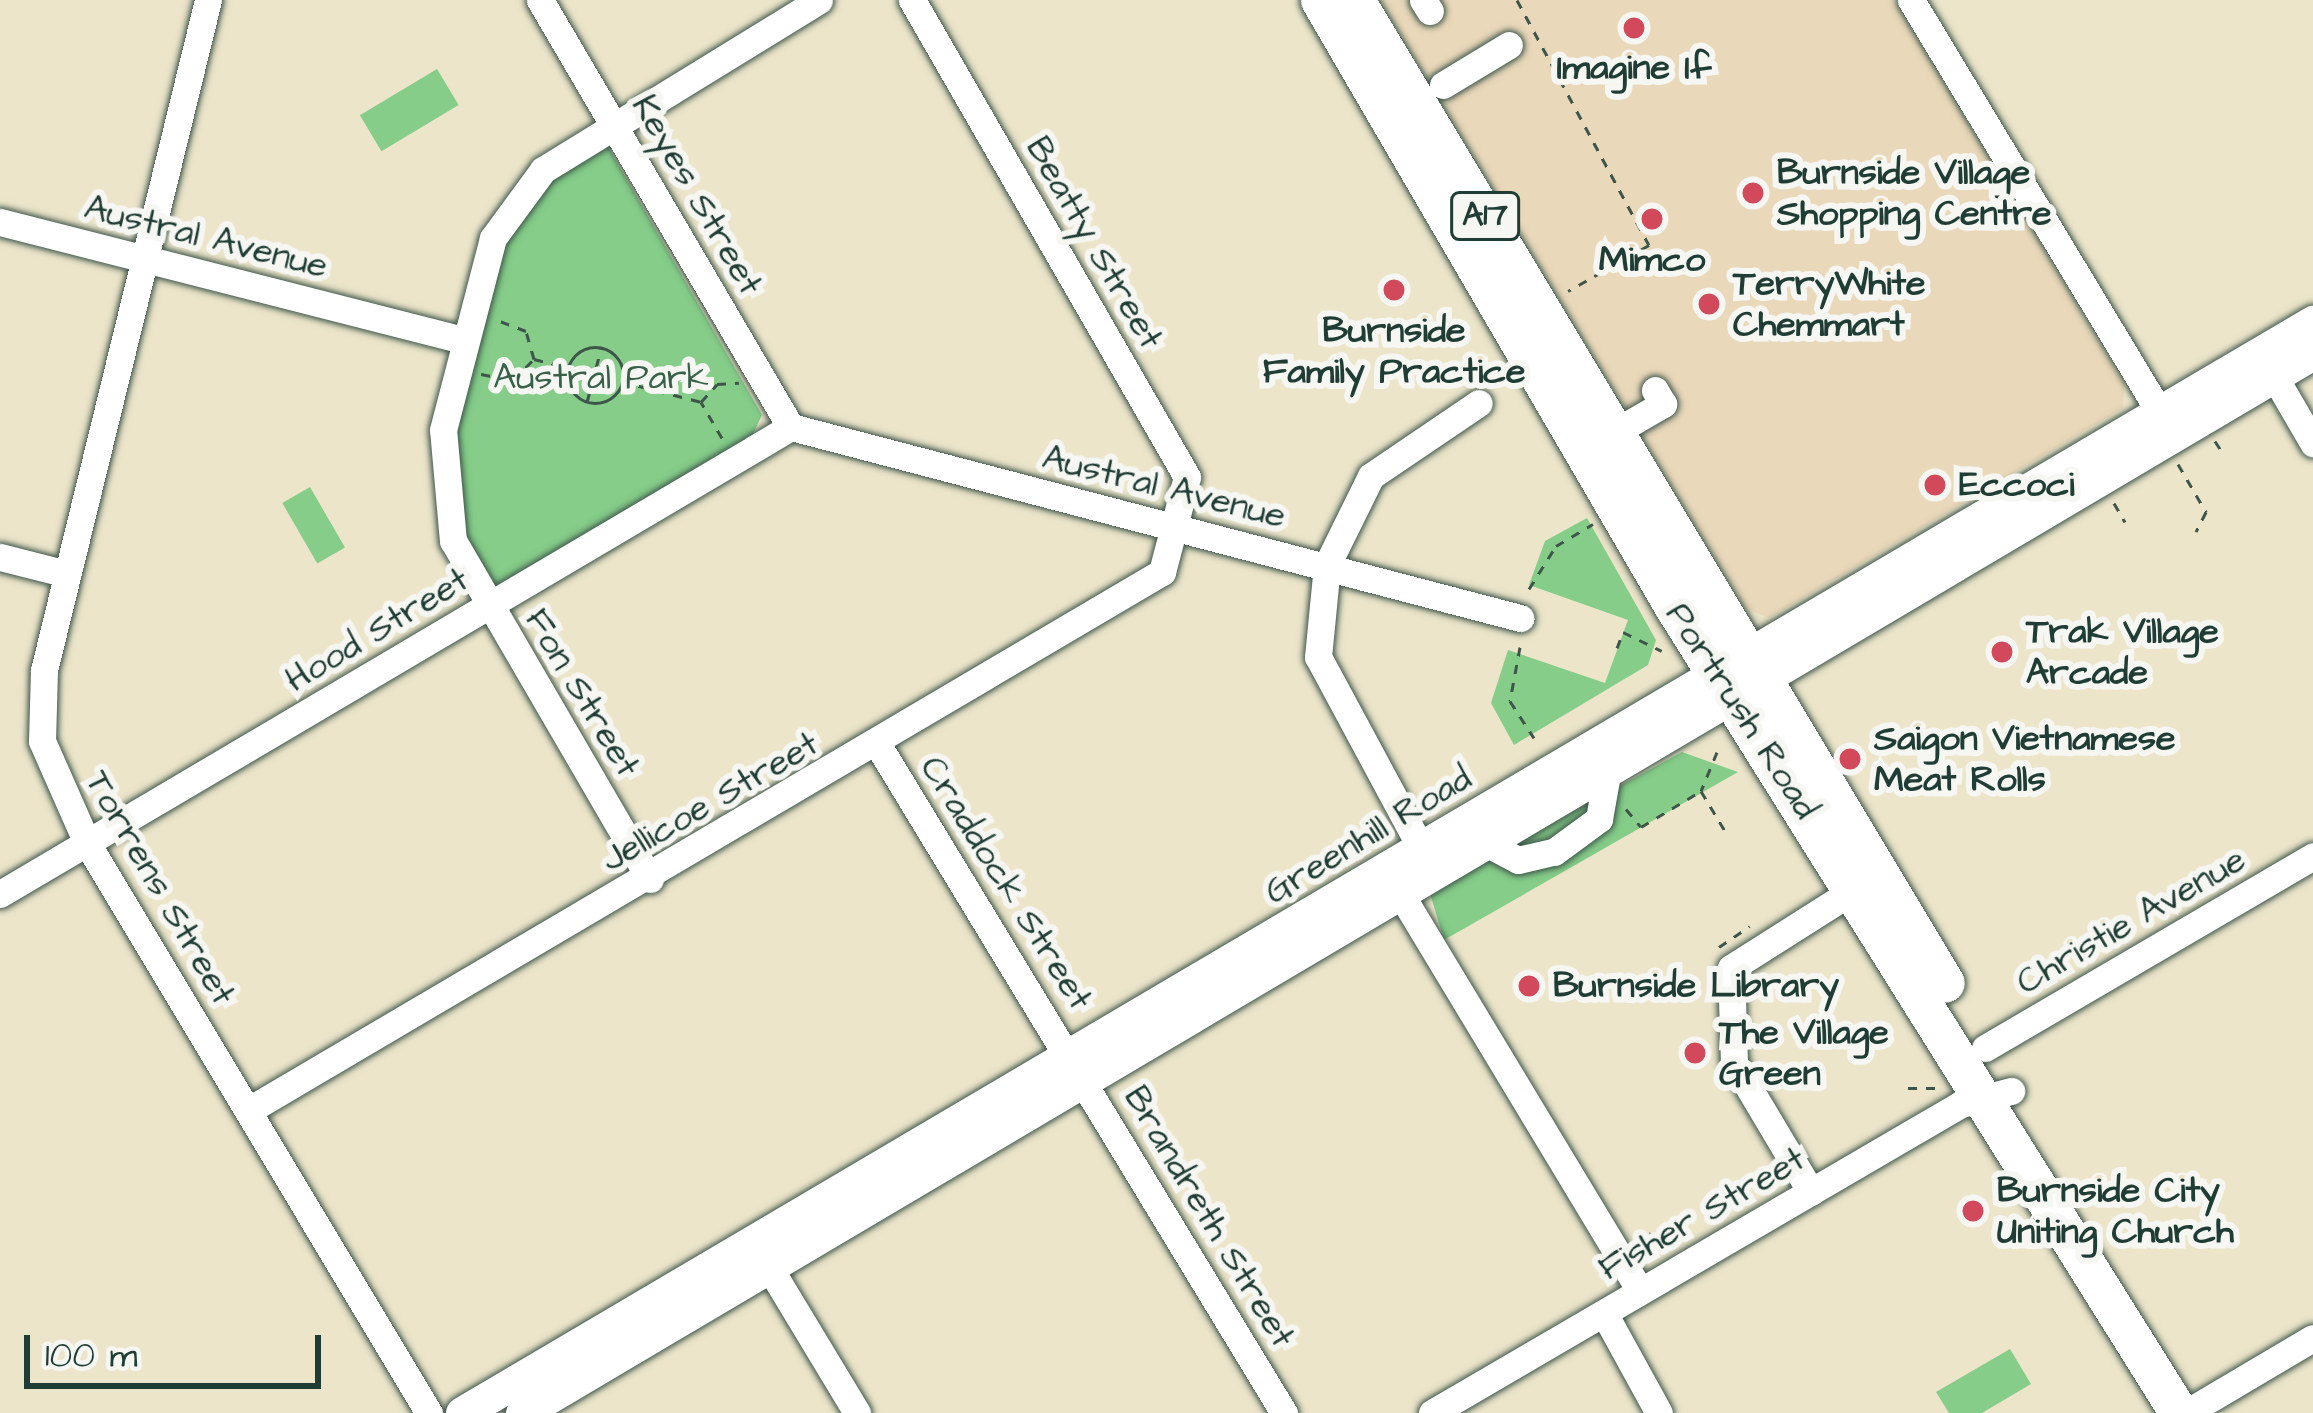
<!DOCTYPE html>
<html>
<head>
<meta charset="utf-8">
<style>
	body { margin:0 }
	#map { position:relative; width:2313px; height:1413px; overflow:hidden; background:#ece5ca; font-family:"Architects Daughter",sans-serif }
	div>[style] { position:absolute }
	.built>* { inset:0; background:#ead8ba }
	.green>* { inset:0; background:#85cd89; transform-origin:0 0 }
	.path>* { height:3px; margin-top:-1.5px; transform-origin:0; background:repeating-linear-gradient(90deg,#3e564a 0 9px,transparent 0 18px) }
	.path>.ring { margin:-1.5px; padding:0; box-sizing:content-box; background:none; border:3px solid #3e564a; border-radius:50% }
	.roads { filter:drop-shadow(0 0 3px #3e564a) drop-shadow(0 0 3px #3e564a) }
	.minor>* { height:27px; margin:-13.5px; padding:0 13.5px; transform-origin:13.5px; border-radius:13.5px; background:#fff }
	.major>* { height:33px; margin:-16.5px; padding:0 16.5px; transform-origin:16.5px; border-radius:16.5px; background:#fff }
	.highway>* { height:39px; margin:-19.5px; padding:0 19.5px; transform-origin:19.5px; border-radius:19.5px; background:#fff }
	.dots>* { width:33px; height:33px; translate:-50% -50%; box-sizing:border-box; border:6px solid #f6f6f2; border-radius:50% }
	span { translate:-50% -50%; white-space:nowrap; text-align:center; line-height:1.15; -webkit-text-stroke:12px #f6f6f2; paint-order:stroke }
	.shield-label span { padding:3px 9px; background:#f6f6f2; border:3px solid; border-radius:9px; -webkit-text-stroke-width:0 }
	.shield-label { font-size:33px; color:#1f3d34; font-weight:700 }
	.poi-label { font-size:36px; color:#1f3d34; font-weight:700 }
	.left { translate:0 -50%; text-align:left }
	.street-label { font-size:36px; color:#1f3d34 }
	.park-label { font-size:36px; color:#386149 }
	.scale { position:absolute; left:24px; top:1335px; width:297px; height:54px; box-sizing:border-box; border:6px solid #1f3d34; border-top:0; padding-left:15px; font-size:36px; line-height:42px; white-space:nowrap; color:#1f3d34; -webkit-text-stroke:9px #f6f6f2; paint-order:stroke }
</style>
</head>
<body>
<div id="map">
	<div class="built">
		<i style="clip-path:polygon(1381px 0,1894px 0,2124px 385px,2123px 408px,1769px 618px,1747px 609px)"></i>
	</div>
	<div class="green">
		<i style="left:437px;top:69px;width:42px;height:90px;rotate:59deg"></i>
		<i style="clip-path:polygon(607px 145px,762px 415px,752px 436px,492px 593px,458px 516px,453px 436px,506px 235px,571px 159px)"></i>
		<i style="left:310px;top:487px;width:70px;height:32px;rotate:60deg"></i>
		<i style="clip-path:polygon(1587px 518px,1656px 640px,1648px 665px,1514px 745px,1491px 703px,1508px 650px,1605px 683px,1628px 620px,1529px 585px,1545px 541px)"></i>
		<i style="clip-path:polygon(1682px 752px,1738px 772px,1444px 940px,1429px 890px)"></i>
		<i style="clip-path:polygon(2010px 1349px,2031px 1384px,1982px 1413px,1949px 1413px,1936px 1392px)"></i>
	</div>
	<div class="path">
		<i style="left:1517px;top:0;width:278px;rotate:61.7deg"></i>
		<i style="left:1649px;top:245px;width:93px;rotate:150.4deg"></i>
		<i class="ring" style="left:567px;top:347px;width:53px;height:53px"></i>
		<i style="left:534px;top:359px;width:172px;rotate:14.4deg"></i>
		<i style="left:481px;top:374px;width:33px;rotate:11deg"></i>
		<i style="left:513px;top:380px;width:30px;rotate:-45deg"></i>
		<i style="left:534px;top:359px;width:29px;rotate:-106deg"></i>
		<i style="left:526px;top:331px;width:34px;rotate:-159deg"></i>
		<i style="left:587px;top:402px;width:55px;rotate:-75.2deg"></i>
		<i style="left:722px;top:438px;width:42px;rotate:-120.3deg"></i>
		<i style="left:701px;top:402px;width:24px;rotate:-48deg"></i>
		<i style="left:717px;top:384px;width:22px;rotate:-3deg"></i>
		<i style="left:2215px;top:441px;width:17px;rotate:57deg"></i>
		<i style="left:2178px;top:464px;width:56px;rotate:59.7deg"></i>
		<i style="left:2206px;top:512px;width:22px;rotate:117deg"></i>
		<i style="left:2114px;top:503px;width:22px;rotate:60deg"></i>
		<i style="left:1529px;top:589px;width:51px;rotate:-57.9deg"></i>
		<i style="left:1556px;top:546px;width:43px;rotate:-30.7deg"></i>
		<i style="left:1520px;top:647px;width:55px;rotate:100.5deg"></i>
		<i style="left:1510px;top:701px;width:44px;rotate:57deg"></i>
		<i style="left:1617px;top:648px;width:17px;rotate:-69deg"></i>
		<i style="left:1623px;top:632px;width:43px;rotate:26deg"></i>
		<i style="left:1717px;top:752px;width:42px;rotate:112.3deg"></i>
		<i style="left:1701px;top:791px;width:52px;rotate:59deg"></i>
		<i style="left:1626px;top:809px;width:23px;rotate:50deg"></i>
		<i style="left:1641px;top:827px;width:70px;rotate:-31deg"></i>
		<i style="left:1719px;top:947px;width:37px;rotate:-34deg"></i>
		<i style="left:1908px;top:1088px;width:32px"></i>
		<i style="left:1647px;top:1252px;width:20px;rotate:-79deg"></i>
	</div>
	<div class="roads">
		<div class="minor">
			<i style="left:208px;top:0;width:690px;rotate:103.75deg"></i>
			<i style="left:44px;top:670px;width:71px;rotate:91.6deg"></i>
			<i style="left:42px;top:741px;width:111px;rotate:66.2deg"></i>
			<i style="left:87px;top:843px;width:665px;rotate:59.04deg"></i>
			<i style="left:540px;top:0;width:495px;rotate:59.6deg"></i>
			<i style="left:1423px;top:0;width:13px;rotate:58deg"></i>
			<i style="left:1911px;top:0;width:500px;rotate:58.9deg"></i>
			<i style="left:1443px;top:85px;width:77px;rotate:-31.2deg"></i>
			<i style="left:0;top:222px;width:479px;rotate:14.3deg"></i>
			<i style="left:2274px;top:376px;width:78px;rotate:59.8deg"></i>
			<i style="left:791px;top:427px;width:754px;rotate:14.68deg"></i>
			<i style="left:1608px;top:436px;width:64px;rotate:-30.2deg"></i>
			<i style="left:1663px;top:404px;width:16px;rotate:-120deg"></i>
			<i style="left:0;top:557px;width:69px;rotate:14.2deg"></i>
			<i style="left:878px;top:745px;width:782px;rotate:58.71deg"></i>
			<i style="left:1486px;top:843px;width:36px;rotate:28deg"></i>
			<i style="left:1518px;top:860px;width:37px;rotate:-13deg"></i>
			<i style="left:1554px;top:852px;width:56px;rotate:-36.3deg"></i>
			<i style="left:1599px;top:819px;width:46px;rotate:-79.9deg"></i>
			<i style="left:1421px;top:848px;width:217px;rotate:-118.3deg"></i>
			<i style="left:1318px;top:657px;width:92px;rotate:-84.4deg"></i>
			<i style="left:1327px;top:565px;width:99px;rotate:-63.7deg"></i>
			<i style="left:1371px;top:476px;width:130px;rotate:-34.1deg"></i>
			<i style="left:1391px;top:878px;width:482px;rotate:58.9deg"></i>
			<i style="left:650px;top:879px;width:391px;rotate:-120.2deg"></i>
			<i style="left:453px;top:541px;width:111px;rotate:-95.1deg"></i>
			<i style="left:443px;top:430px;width:198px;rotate:-75.4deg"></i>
			<i style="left:493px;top:238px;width:84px;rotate:-53.7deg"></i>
			<i style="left:543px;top:170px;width:324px;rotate:-31.6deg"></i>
			<i style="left:0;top:894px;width:919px;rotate:-30.56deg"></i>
			<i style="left:1985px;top:1048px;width:380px;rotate:-30.3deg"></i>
			<i style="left:249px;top:1110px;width:1060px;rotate:-30.51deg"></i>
			<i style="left:1162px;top:572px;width:98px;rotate:-75.3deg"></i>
			<i style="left:1187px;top:477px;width:551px;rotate:-119.96deg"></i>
			<i style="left:1811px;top:1192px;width:150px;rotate:-120.8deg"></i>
			<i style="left:1734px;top:1063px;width:95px;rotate:-91.8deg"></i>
			<i style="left:1731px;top:968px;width:146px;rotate:-32.4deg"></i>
			<i style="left:760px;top:1252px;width:188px;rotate:58.9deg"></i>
			<i style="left:1604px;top:1313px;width:114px;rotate:61.2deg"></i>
			<i style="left:1432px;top:1413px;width:613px;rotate:-30.29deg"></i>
			<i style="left:1961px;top:1104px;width:52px;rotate:-14.6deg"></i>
			<i style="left:2186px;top:1413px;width:147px;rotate:-30.6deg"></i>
		</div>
		<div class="major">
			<i style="left:462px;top:1413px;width:2149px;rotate:-30.52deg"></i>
			<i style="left:522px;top:1413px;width:2081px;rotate:-30.62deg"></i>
		</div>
		<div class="highway">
			<i style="left:1320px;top:0;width:703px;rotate:59.75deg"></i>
			<i style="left:1674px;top:607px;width:951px;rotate:57.93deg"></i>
			<i style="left:1355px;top:0;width:1146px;rotate:59.03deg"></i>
		</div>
	</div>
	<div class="dots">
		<i style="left:1634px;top:28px;background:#d1495b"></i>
		<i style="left:1753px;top:193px;background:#d1495b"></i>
		<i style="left:1652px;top:219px;background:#d1495b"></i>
		<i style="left:1394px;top:290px;background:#d1495b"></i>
		<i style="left:1709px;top:304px;background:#d1495b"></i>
		<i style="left:1935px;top:485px;background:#d1495b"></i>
		<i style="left:2002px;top:652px;background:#d1495b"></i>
		<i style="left:1850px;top:759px;background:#d1495b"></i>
		<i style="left:1529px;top:986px;background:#d1495b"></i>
		<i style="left:1695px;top:1053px;background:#d1495b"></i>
		<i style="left:1973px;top:1211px;background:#d1495b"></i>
	</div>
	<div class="shield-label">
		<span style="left:1485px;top:216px">A17</span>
	</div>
	<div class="poi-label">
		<span style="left:1634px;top:68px">Imagine If</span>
		<span class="left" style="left:1777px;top:193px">Burnside Village<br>Shopping Centre</span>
		<span style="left:1652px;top:260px">Mimco</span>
		<span class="left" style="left:1733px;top:304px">TerryWhite<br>Chemmart</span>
		<span style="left:1394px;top:351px">Burnside<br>Family Practice</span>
		<span class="left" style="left:1959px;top:485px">Eccoci</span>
		<span class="left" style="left:2026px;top:652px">Trak Village<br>Arcade</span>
		<span class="left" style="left:1874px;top:759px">Saigon Vietnamese<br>Meat Rolls</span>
		<span class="left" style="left:1553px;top:986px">Burnside Library</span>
		<span class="left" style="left:1719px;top:1053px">The Village<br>Green</span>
		<span class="left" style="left:1997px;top:1211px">Burnside City<br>Uniting Church</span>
	</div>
	<div class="street-label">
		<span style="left:697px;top:195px;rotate:60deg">Keyes Street</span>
		<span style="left:206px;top:237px;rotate:14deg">Austral Avenue</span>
		<span style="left:1094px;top:243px;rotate:60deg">Beatty Street</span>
		<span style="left:1164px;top:487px;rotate:14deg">Austral Avenue</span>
		<span style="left:377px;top:630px;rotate:-31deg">Hood Street</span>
		<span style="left:582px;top:693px;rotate:59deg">Fon Street</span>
		<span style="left:1742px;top:711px;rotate:57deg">Portrush Road</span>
		<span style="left:710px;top:802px;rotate:-30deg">Jellicoe Street</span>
		<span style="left:1368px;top:835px;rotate:-31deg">Greenhill Road</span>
		<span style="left:1006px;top:883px;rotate:58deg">Craddock Street</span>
		<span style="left:160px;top:888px;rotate:60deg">Torrens Street</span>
		<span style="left:2131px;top:921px;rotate:-30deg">Christie Avenue</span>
		<span style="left:1702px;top:1214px;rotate:-30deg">Fisher Street</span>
		<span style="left:1209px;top:1217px;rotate:59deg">Brandreth Street</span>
	</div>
	<div class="park-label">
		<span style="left:601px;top:378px">Austral Park</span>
	</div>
	<div class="scale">100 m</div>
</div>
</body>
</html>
